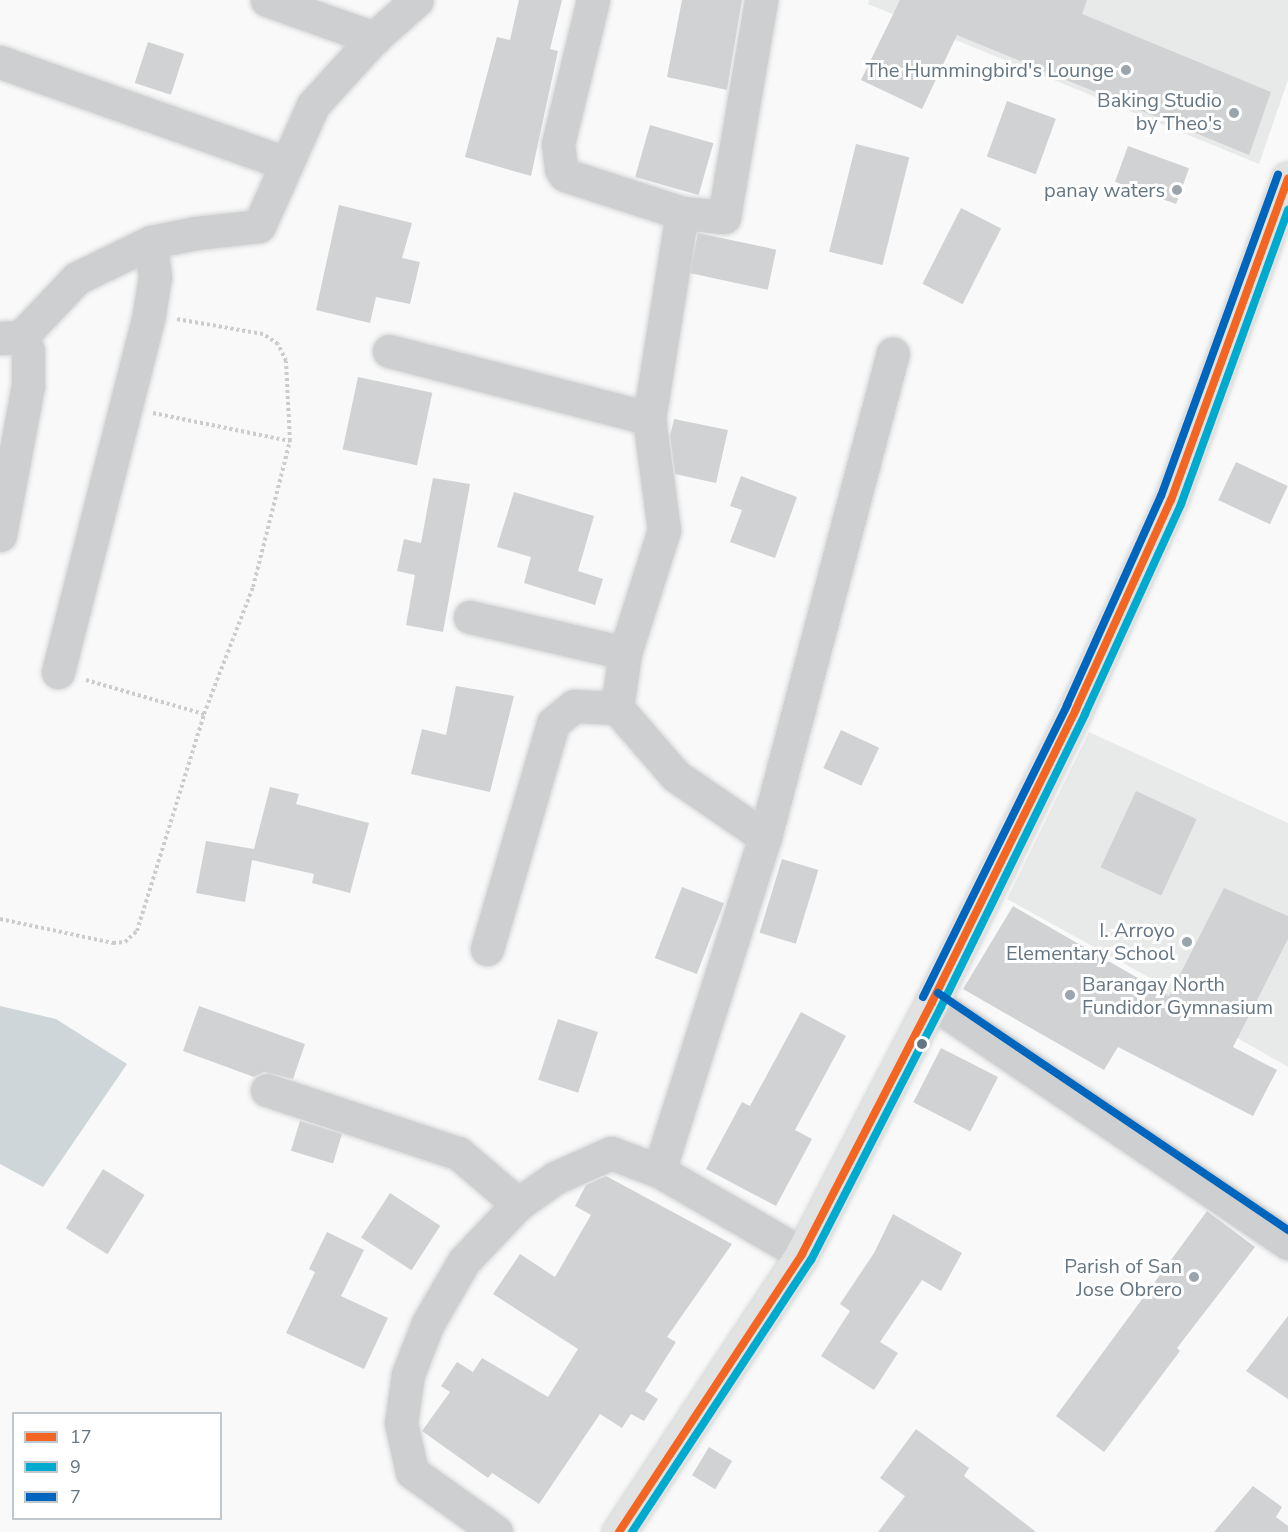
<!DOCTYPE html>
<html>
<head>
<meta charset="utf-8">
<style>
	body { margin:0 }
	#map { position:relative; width:1288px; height:1532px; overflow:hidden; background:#f9f9f9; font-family:"Nunito Sans",sans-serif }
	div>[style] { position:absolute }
	.built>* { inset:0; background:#e8e9e9 }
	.water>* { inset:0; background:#ced6d9 }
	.building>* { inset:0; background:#d0d2d3; transform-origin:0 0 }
	.path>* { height:4px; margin-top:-2px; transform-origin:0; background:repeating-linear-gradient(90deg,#cbcccd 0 3px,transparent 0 6px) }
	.roads { filter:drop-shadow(0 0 2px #d5d6d7) drop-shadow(0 0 2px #d5d6d7) }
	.minor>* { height:33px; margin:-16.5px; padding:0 16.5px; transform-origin:16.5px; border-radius:16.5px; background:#cecfd0 }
	.major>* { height:33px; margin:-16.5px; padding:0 16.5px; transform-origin:16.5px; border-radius:16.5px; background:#e1e2e2 }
	.bus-1>* { height:8px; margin:-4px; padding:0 4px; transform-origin:4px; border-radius:4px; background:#f26522 }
	.bus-2>* { height:8px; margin:-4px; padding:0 4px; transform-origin:4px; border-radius:4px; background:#00a9ce }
	.bus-3>* { height:8px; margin:-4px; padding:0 4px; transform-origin:4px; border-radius:4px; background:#0065bd }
	.dots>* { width:16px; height:16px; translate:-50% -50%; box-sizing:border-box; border:3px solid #fff; border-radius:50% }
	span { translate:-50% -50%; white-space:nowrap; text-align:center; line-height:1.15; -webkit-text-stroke:6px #fff; paint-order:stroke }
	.poi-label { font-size:20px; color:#657683 }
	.right { translate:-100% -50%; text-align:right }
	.left { translate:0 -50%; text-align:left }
	.legend { position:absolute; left:12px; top:1412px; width:210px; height:108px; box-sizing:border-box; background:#fff; border:2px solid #c1c8cd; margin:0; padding:8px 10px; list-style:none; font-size:18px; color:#657683 }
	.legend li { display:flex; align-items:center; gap:12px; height:30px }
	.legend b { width:30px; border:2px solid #c1c8cd }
</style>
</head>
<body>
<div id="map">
	<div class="built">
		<i style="clip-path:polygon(869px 0,1288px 0,1288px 80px,1259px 164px,868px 4px)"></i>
		<i style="clip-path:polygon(1089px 732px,1288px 823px,1288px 1067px,1162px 995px,1163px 985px,1007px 899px)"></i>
	</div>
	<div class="water">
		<i style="clip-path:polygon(0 1006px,56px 1019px,127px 1064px,43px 1187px,0 1164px)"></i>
	</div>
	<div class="building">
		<i style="clip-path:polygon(519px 0,562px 0,550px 49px,558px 51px,531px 176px,465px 157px,497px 37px,510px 40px)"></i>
		<i style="clip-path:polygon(682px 0,742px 0,727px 90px,667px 77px)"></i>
		<i style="clip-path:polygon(900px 0,1087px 0,1082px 14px,1271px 92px,1249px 155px,957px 35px,922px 109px,861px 80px)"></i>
		<i style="left:148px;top:42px;width:38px;height:43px;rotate:18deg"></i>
		<i style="left:1007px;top:101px;width:52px;height:59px;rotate:20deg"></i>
		<i style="left:650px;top:125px;width:66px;height:54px;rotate:16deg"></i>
		<i style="left:856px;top:144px;width:55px;height:111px;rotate:14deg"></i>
		<i style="left:1128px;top:146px;width:65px;height:38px;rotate:20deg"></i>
		<i style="clip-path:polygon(339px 205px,412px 223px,402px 258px,420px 262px,410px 304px,376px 297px,370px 323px,316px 310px)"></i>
		<i style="left:961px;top:208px;width:45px;height:85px;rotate:27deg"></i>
		<i style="left:698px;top:233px;width:80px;height:41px;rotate:12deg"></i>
		<i style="left:358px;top:377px;width:76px;height:74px;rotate:12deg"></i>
		<i style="clip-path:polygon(674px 419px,728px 430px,716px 483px,675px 474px,670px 436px)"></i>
		<i style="left:1236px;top:462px;width:57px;height:42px;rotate:25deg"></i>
		<i style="clip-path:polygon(741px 476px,797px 497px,775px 558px,730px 542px,742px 510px,730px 506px)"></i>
		<i style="clip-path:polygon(433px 478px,470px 484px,443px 632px,406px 625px,415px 575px,397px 571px,404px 539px,421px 543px)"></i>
		<i style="clip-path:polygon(514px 492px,594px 516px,578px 571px,603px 579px,595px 605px,524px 583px,531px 557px,497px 547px)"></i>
		<i style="clip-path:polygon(456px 686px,514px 696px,490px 792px,411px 774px,422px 729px,446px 735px)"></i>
		<i style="left:841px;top:730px;width:42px;height:42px;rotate:25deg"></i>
		<i style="clip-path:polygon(270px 787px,299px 794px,296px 804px,369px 823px,350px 893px,312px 883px,314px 874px,252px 860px,245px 902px,196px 893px,206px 841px,254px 849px)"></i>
		<i style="left:1136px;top:791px;width:67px;height:84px;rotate:25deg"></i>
		<i style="left:782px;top:859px;width:38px;height:77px;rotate:17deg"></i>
		<i style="left:682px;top:887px;width:45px;height:76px;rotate:21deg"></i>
		<i style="clip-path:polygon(1224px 888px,1288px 916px,1288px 939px,1233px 1047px,1277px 1070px,1253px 1116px,1118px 1047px,1104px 1070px,963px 989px,1013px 906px,1169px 996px)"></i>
		<i style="clip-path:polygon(199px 1006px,305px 1044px,293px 1079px,264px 1072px,254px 1077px,183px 1051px)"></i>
		<i style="clip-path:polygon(801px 1012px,846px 1036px,795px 1130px,812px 1139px,776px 1206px,706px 1169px,742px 1102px,750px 1106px)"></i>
		<i style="left:558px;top:1019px;width:42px;height:64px;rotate:18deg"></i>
		<i style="left:941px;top:1048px;width:64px;height:61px;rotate:27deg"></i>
		<i style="left:300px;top:1121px;width:44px;height:31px;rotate:17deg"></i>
		<i style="left:103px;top:1169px;width:49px;height:70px;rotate:32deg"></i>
		<i style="clip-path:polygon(606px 1176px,732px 1244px,667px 1337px,676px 1342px,645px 1391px,658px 1399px,644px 1421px,631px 1414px,622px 1428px,600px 1414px,539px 1504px,492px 1473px,488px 1478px,422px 1431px,450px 1392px,441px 1386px,457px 1362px,473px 1372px,482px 1358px,548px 1397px,578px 1349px,493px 1294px,520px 1254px,555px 1277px,591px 1215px,575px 1206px,586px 1185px)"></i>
		<i style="left:390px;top:1193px;width:60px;height:53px;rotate:33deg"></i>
		<i style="clip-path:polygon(1207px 1211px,1255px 1247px,1177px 1348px,1180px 1351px,1104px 1452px,1056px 1416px)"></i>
		<i style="clip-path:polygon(893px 1214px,962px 1253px,941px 1291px,922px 1280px,880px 1342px,898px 1353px,874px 1390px,821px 1356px,850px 1311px,840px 1304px,874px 1253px)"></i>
		<i style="clip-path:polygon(327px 1232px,364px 1250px,341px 1296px,388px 1318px,364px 1369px,286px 1333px,315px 1272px,309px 1269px)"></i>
		<i style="clip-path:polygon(1288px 1316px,1288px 1399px,1246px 1371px)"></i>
		<i style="clip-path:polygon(916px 1429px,969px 1468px,964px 1476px,1036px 1532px,878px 1532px,905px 1496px,880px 1478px)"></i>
		<i style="left:709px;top:1447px;width:27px;height:33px;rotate:31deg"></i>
		<i style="clip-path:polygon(1253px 1486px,1282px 1507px,1276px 1517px,1288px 1526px,1288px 1532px,1214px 1532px)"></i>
	</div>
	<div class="path">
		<i style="left:153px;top:413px;width:140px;rotate:11.6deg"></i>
		<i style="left:86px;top:680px;width:123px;rotate:16.1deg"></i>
		<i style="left:0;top:919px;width:116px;rotate:12deg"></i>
		<i style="left:113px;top:943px;width:12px;rotate:-5deg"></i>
		<i style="left:125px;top:942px;width:16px;rotate:-43deg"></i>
		<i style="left:137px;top:931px;width:227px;rotate:-72.8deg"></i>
		<i style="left:204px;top:714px;width:136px;rotate:-68.9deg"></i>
		<i style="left:253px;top:587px;width:151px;rotate:-75.8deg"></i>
		<i style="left:290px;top:441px;width:80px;rotate:-92.9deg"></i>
		<i style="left:286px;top:361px;width:19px;rotate:-115deg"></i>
		<i style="left:278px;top:344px;width:18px;rotate:-146deg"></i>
		<i style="left:263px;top:334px;width:88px;rotate:-170.2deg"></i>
	</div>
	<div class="roads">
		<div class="minor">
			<i style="left:267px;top:0;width:114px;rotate:19.6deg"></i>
			<i style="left:593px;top:0;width:148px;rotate:103.7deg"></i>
			<i style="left:558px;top:144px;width:25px;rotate:83deg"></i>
			<i style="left:561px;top:169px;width:7px;rotate:56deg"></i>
			<i style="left:565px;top:175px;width:123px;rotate:18deg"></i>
			<i style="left:682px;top:213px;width:42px;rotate:5.4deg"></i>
			<i style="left:724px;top:217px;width:220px;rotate:-80.3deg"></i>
			<i style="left:0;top:62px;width:303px;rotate:19.5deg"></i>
			<i style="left:682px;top:213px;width:208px;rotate:99.1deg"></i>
			<i style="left:649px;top:418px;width:113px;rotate:82.4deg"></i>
			<i style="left:664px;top:530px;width:129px;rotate:107.6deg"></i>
			<i style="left:625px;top:653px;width:56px;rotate:98.3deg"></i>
			<i style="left:617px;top:708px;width:90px;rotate:49.1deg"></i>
			<i style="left:676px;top:776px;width:108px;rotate:34.4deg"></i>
			<i style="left:0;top:338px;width:21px;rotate:-3deg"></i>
			<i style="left:21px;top:337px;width:81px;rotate:-46.5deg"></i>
			<i style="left:77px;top:278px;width:82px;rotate:-25.9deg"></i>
			<i style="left:151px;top:242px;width:46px;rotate:-11.3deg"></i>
			<i style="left:196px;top:233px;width:63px;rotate:-6.3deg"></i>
			<i style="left:259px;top:226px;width:133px;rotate:-65.9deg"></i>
			<i style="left:313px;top:105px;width:91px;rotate:-47.7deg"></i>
			<i style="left:374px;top:38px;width:57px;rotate:-41.5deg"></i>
			<i style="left:389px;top:351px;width:268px;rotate:14.5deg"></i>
			<i style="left:0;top:535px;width:153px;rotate:-79.4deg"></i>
			<i style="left:28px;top:385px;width:34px;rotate:-90deg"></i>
			<i style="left:28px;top:351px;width:16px;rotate:-117deg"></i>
			<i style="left:470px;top:617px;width:159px;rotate:13.1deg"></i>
			<i style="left:58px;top:672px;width:369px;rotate:-75.7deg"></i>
			<i style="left:149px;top:314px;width:37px;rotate:-81deg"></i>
			<i style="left:155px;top:277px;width:35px;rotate:-97deg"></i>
			<i style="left:487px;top:949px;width:235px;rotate:-73.7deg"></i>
			<i style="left:553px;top:723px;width:27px;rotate:-39deg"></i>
			<i style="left:574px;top:706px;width:43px;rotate:2.7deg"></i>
			<i style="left:932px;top:1002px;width:430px;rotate:34.1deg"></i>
			<i style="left:267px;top:1090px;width:201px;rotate:18.3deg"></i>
			<i style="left:458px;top:1153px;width:79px;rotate:40.4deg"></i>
			<i style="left:659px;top:1171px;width:350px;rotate:-72.4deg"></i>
			<i style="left:765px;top:837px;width:500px;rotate:-75.2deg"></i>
			<i style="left:496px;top:1532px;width:103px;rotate:-144.5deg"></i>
			<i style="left:412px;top:1472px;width:50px;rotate:-102.7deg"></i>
			<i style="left:401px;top:1423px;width:49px;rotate:-81.9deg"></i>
			<i style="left:408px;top:1374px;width:55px;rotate:-68.6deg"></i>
			<i style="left:428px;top:1323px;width:72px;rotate:-59.9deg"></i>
			<i style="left:464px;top:1261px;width:79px;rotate:-46.5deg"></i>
			<i style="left:518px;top:1204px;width:45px;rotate:-35.1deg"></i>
			<i style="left:555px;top:1178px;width:61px;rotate:-24.1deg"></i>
			<i style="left:611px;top:1153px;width:51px;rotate:20.6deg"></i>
			<i style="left:659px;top:1171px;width:165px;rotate:30.1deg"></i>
		</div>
		<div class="major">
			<i style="left:619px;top:1532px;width:333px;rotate:-56.6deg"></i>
			<i style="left:802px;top:1254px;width:284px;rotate:-62.7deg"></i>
			<i style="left:932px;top:1002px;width:326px;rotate:-63.8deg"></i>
			<i style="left:1076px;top:709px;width:230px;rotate:-65.6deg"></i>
			<i style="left:1171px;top:500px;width:342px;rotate:-70deg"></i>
		</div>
	</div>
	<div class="bus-1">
		<i style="left:619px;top:1532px;width:333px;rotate:-56.6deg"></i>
		<i style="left:802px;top:1254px;width:284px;rotate:-62.7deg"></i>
		<i style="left:932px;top:1002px;width:326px;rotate:-63.8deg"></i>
		<i style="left:1076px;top:709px;width:230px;rotate:-65.6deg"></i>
		<i style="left:1171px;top:500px;width:342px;rotate:-70deg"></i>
	</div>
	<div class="bus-2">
		<i style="left:632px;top:1532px;width:326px;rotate:-56.7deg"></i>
		<i style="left:811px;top:1260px;width:284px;rotate:-62.8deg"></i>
		<i style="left:941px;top:1007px;width:326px;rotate:-63.8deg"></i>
		<i style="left:1085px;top:714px;width:231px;rotate:-65.4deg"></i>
		<i style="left:1181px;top:504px;width:313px;rotate:-70deg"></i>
	</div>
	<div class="bus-3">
		<i style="left:938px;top:993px;width:423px;rotate:34.1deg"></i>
		<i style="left:923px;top:997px;width:326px;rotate:-63.7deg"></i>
		<i style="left:1067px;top:705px;width:229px;rotate:-65.8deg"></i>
		<i style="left:1161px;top:496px;width:342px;rotate:-70deg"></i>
	</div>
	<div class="dots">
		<i style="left:1126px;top:70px;background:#99a4ac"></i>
		<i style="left:1234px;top:113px;background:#99a4ac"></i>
		<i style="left:1177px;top:190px;background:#99a4ac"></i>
		<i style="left:1187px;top:942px;background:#99a4ac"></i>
		<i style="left:1070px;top:995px;background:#99a4ac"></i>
		<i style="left:922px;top:1044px;background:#657683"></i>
		<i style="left:1194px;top:1277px;background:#99a4ac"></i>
	</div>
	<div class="poi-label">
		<span class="right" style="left:1114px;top:70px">The Hummingbird's Lounge</span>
		<span class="right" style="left:1222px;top:112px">Baking Studio<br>by Theo's</span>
		<span class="right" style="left:1165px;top:190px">panay waters</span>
		<span class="right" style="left:1175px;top:942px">I. Arroyo<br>Elementary School</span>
		<span class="left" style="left:1082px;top:996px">Barangay North<br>Fundidor Gymnasium</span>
		<span class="right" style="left:1182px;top:1278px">Parish of San<br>Jose Obrero</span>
	</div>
	<ul class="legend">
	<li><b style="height:8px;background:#f26522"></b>17</li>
	<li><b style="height:8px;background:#00a9ce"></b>9</li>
	<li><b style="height:8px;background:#0065bd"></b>7</li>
	</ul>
</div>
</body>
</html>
